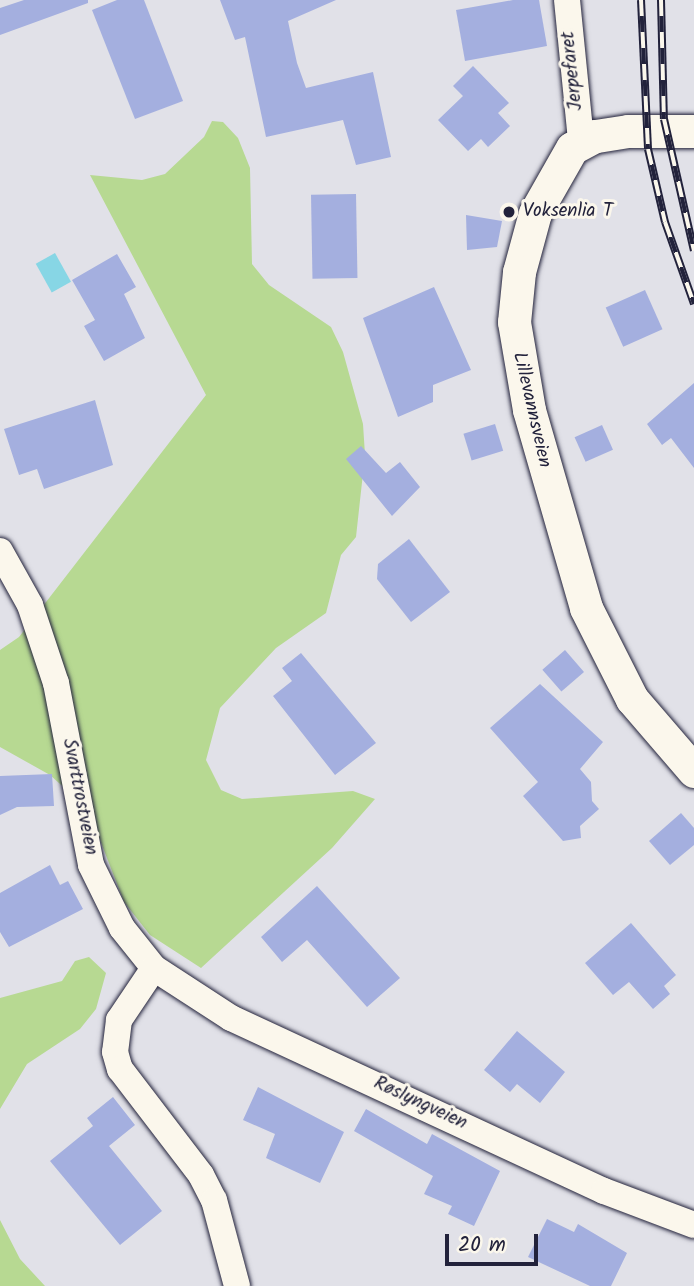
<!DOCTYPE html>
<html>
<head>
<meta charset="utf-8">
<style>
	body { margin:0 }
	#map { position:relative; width:694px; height:1286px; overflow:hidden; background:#e1e1e8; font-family:Kalam,sans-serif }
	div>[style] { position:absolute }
	.green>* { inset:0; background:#b7d992 }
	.water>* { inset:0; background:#87d6e5; transform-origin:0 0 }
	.building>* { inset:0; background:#a4afdf; transform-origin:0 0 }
	.roads { filter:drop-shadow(0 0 2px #22223b) drop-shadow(0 0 2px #22223b) }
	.minor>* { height:26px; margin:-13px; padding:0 13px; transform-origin:13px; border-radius:13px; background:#fbf7ec }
	.tertiary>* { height:33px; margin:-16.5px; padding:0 16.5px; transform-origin:16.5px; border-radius:16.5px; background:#fbf7ec }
	.rail>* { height:8px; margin-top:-4px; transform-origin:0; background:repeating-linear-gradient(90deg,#fbf7ec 0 16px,#22223b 0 32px); box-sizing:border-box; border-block:2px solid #22223b }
	.dots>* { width:19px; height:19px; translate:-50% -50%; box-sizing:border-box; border:4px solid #fbf7ec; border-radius:50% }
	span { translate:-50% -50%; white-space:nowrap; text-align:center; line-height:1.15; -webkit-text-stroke:6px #fbf7ec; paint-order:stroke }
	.street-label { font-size:19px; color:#22223b }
	.poi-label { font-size:19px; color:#22223b }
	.left { translate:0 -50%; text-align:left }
	.scale { position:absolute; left:445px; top:1234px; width:93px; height:32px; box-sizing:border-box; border:4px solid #22223b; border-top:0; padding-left:9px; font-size:21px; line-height:24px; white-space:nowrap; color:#22223b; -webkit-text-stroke:5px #fbf7ec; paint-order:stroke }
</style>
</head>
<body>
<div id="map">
	<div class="green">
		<i style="clip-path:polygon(212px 121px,223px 122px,238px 138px,250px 168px,252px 264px,269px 285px,331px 327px,343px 352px,363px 424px,365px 455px,356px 537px,341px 555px,326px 613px,276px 648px,220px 708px,206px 760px,221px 790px,242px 799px,353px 791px,375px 799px,332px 848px,201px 968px,150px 935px,124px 902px,88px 809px,50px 775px,0 747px,0 650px,19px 637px,206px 395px,90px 175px,142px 180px,165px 174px,204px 137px)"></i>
		<i style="clip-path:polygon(89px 957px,106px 973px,96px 1009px,80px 1029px,27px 1064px,0 1109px,0 998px,62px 981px,75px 961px)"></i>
		<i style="clip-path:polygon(0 1220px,20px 1259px,45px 1286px,0 1286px)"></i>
	</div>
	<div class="water">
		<i style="left:55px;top:253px;width:33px;height:22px;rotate:61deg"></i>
	</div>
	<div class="building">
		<i style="clip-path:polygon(24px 0,88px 0,88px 3px,0 35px,0 8px)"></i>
		<i style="clip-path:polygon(117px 0,144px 0,183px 101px,135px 119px,92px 10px)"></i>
		<i style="clip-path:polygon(220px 0,336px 0,288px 21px,297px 63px,306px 88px,373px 72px,391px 157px,356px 165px,343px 120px,266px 137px,245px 37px,235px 40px)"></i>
		<i style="clip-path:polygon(513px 0,539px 0,547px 46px,465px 61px,456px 10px)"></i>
		<i style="clip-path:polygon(473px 66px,509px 103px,498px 113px,510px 126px,488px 147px,481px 139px,468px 151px,438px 120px,463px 96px,453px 86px)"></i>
		<i style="left:356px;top:194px;width:84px;height:45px;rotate:89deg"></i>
		<i style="clip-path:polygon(466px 215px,502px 221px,497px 247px,467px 250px)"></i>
		<i style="clip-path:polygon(117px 254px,136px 287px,124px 294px,145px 338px,104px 361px,84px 326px,95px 320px,72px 280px)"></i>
		<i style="clip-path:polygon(434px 287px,471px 370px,433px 385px,433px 402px,398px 417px,363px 318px)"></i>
		<i style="left:645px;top:290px;width:43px;height:43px;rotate:66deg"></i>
		<i style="clip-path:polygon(694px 383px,694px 468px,671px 438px,662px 445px,647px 424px)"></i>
		<i style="clip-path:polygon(95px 400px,113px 465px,44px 489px,37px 469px,19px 475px,4px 429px)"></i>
		<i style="left:495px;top:424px;width:28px;height:33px;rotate:73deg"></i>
		<i style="left:602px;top:425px;width:27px;height:30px;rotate:66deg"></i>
		<i style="clip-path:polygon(361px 446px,386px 473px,400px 462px,420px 487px,392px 516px,346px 459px)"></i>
		<i style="clip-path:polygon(409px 539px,450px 592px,411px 622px,377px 579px,378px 564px)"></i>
		<i style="left:565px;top:650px;width:29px;height:30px;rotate:49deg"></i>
		<i style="clip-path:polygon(301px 653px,376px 743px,335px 775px,273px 696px,292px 681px,282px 668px)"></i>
		<i style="clip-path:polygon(540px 684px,603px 742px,580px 769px,591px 782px,592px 801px,599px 809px,580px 826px,581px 838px,563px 841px,523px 796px,538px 782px,490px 728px)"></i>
		<i style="clip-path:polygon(52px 774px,54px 806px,17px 807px,0 815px,0 776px)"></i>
		<i style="clip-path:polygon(681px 813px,694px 828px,694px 845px,670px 865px,649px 841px)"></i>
		<i style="clip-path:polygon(50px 865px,60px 885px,68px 881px,83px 909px,9px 947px,0 932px,0 893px)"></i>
		<i style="clip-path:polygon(317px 886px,400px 978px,367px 1007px,307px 940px,282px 962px,261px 937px)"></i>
		<i style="clip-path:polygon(631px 923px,676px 975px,664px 986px,670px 994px,653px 1009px,629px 982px,613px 995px,585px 963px)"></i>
		<i style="clip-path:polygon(517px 1031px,565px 1072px,540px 1103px,517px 1084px,510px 1092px,484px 1070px)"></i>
		<i style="clip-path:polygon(258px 1087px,344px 1132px,320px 1183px,266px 1158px,275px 1134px,243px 1120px)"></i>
		<i style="clip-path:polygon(113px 1097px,135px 1125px,109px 1146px,162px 1211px,120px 1245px,50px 1161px,93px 1126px,87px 1118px)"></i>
		<i style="clip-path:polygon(366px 1109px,427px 1144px,432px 1134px,500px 1171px,474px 1226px,448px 1214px,452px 1206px,424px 1194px,433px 1176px,354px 1131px)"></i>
		<i style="clip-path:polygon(547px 1219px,574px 1232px,578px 1224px,627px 1253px,611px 1286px,590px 1286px,528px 1257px)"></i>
	</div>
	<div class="roads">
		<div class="minor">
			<i style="left:567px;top:0;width:142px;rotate:84.3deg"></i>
			<i style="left:0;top:551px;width:62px;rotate:60.9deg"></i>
			<i style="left:30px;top:605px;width:82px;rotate:71.6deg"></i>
			<i style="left:56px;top:683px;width:185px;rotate:79.1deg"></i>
			<i style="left:91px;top:865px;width:70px;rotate:63.8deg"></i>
			<i style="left:122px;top:928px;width:51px;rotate:51.3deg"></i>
			<i style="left:154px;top:968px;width:92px;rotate:33deg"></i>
			<i style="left:231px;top:1018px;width:411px;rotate:24.9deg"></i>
			<i style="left:604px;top:1191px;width:96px;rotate:20.7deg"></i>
			<i style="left:154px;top:968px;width:63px;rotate:123.9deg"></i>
			<i style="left:119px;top:1020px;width:32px;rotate:97deg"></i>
			<i style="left:115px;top:1052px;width:18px;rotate:74deg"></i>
			<i style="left:120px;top:1069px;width:133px;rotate:52.6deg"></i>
			<i style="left:201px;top:1175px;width:28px;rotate:63deg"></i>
			<i style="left:214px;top:1200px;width:89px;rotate:75deg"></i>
		</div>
		<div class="tertiary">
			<i style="left:694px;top:131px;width:66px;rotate:180deg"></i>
			<i style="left:628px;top:131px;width:33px;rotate:171deg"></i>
			<i style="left:595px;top:136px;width:26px;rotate:152deg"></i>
			<i style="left:572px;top:148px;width:75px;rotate:119.6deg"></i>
			<i style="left:535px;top:213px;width:61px;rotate:105.2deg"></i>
			<i style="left:519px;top:272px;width:50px;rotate:95.7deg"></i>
			<i style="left:514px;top:322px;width:89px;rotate:80.3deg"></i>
			<i style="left:529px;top:410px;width:206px;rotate:73.9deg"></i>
			<i style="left:586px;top:608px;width:102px;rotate:63.2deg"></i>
			<i style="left:632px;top:699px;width:95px;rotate:49.3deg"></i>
		</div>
	</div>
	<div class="rail">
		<i style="left:641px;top:0;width:149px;rotate:87.3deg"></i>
		<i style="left:648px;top:149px;width:75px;rotate:76.9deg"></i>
		<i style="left:665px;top:222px;width:87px;rotate:70.5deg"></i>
		<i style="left:661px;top:0;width:119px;rotate:88.6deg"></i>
		<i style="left:664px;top:119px;width:135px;rotate:77.2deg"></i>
	</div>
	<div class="dots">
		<i style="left:509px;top:212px;background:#22223b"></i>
	</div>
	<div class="street-label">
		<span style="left:573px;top:71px;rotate:-96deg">Jerpefaret</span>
		<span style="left:531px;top:410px;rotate:77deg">Lillevannsveien</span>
		<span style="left:79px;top:797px;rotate:79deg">Svarttrostveien</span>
		<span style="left:420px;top:1104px;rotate:25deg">Røslyngveien</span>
	</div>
	<div class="poi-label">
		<span class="left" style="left:523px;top:212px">Voksenlia T</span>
	</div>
	<div class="scale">20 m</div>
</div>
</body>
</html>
